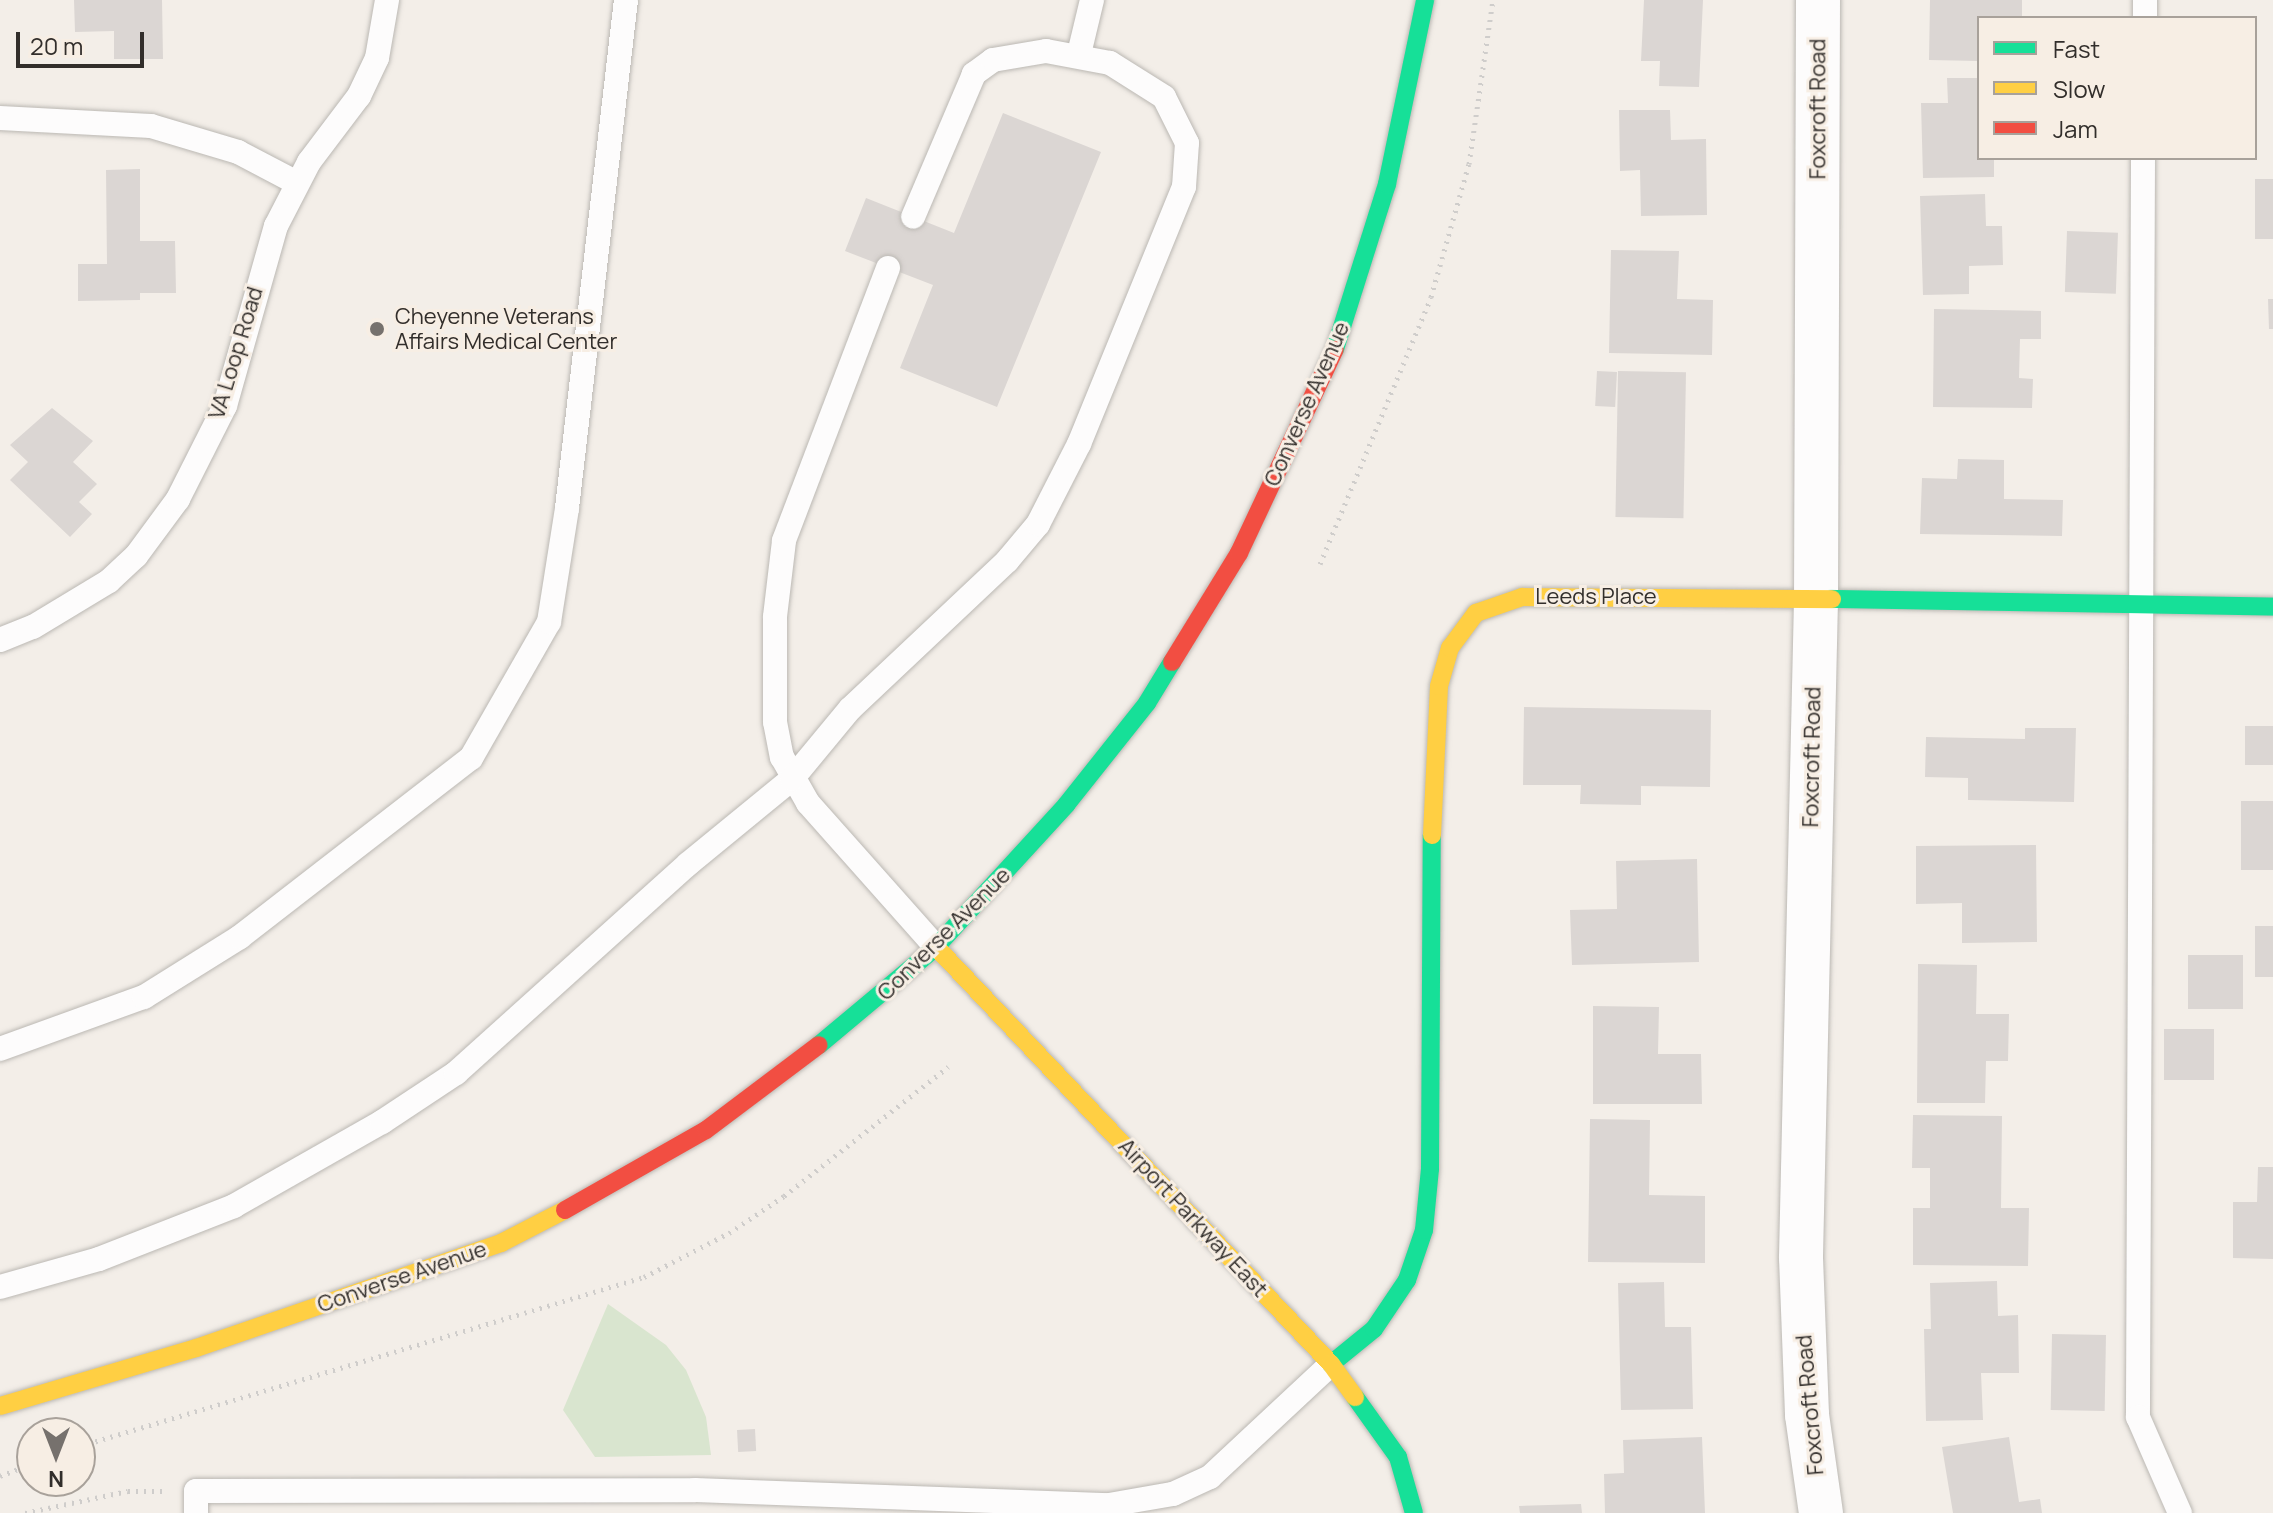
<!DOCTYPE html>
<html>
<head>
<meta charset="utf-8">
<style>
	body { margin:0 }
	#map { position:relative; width:2273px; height:1513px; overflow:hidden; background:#f3eee8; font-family:Manrope,sans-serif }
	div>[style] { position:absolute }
	.green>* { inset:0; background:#d9e5cf }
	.building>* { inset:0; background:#dbd6d3; transform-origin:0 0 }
	.path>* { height:5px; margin-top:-2.5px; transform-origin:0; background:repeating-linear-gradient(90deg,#cfcdcb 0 2px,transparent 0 8px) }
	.roads { filter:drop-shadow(0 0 2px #bbb8b3) drop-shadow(0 0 2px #bbb8b3) }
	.lane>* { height:24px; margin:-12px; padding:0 12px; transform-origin:12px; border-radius:12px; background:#fdfcfc }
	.street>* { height:44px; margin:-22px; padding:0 22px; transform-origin:22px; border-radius:22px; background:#fdfcfc }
	.fast>* { height:18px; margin:-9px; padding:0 9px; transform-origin:9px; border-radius:9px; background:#16e098 }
	.slow>* { height:18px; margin:-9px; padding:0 9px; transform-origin:9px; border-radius:9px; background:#ffcf43 }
	.jam>* { height:18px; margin:-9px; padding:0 9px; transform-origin:9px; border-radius:9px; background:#f24e42 }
	.dots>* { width:22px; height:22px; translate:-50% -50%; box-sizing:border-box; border:4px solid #f7eee4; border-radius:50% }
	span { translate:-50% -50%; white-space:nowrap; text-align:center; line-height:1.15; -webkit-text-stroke:6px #f7eee4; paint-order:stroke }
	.street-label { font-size:22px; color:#322e2b }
	.poi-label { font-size:22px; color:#322e2b }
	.left { translate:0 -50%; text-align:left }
	.legend { position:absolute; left:1977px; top:16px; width:280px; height:144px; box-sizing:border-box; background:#f7eee4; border:2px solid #a8a19a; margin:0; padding:10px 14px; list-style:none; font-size:24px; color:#322e2b }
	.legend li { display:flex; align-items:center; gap:16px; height:40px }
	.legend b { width:40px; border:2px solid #a8a19a }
	.north { position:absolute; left:16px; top:1417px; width:80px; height:80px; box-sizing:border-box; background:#f7eee4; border:2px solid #a8a19a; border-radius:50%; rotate:180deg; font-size:22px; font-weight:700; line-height:32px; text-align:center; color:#322e2b }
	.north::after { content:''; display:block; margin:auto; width:28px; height:36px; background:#76716d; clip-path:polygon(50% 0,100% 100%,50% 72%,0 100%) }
	.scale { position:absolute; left:16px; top:32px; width:128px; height:36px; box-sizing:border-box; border:4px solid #322e2b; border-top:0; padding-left:10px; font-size:24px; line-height:28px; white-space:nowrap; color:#322e2b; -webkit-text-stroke:6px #f7eee4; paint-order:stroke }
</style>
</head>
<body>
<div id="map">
	<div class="green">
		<i style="clip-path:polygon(608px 1304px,666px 1345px,686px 1370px,706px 1417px,711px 1455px,595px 1457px,563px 1410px)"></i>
	</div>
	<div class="building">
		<i style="clip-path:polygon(74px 0,162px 0,163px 59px,114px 59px,114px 31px,75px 32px)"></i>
		<i style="clip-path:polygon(1644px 0,1703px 0,1699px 87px,1659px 86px,1660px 61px,1641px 61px)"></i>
		<i style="clip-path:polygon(1930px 0,2022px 0,2022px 18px,1979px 18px,1979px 61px,1929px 60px)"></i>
		<i style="clip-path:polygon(1947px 78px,1979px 78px,1979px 158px,1994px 158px,1994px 177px,1923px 178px,1921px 103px,1948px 103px)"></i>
		<i style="clip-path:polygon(1619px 110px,1670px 110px,1671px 140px,1706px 139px,1707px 215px,1641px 216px,1640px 170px,1620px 171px)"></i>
		<i style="clip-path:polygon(1003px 113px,1101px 152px,997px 407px,900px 368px,933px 285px,845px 251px,866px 198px,954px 233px)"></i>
		<i style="clip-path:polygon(140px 169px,140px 241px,175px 241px,176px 293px,140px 293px,140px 300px,78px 301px,78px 264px,107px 264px,106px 170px)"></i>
		<i style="left:2255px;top:179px;width:18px;height:60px"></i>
		<i style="clip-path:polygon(1985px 194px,1986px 226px,2002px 226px,2003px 265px,1969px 266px,1969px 294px,1923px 295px,1920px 196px)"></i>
		<i style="left:2067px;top:231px;width:51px;height:61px;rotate:2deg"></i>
		<i style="clip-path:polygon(1611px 250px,1679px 251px,1677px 299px,1713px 300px,1712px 355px,1609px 353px)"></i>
		<i style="clip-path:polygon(2268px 299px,2273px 299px,2273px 329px,2269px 329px)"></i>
		<i style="clip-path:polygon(1934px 309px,2041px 311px,2041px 339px,2020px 339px,2019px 378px,2033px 379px,2032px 408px,1933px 407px)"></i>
		<i style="left:1597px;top:371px;width:20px;height:35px;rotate:3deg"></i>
		<i style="left:1618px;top:371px;width:68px;height:146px;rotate:1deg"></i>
		<i style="clip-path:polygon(52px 408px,93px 441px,73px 462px,97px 484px,79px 502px,92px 514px,70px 537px,10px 480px,28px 462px,10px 445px)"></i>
		<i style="clip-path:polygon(1958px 459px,2004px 460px,2004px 499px,2063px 500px,2062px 536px,1920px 534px,1922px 478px,1957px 479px)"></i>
		<i style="clip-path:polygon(1524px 707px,1711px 710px,1710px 787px,1641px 786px,1641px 805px,1580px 804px,1581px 785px,1523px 785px)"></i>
		<i style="left:2245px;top:726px;width:28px;height:39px"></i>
		<i style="clip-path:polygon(2025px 728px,2076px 728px,2074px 802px,1968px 800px,1968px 778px,1925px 777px,1926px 737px,2025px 739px)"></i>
		<i style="left:2241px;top:801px;width:32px;height:69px"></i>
		<i style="clip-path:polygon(2036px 845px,2037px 942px,1962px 943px,1962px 903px,1916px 904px,1916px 846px)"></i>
		<i style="clip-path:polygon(1697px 859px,1699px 962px,1572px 965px,1570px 910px,1617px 909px,1616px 861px)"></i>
		<i style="left:2255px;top:926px;width:18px;height:51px"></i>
		<i style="left:2243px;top:955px;width:54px;height:55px;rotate:90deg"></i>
		<i style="clip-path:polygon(1918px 964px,1977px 965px,1976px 1014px,2009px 1014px,2008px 1061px,1986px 1061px,1985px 1103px,1917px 1103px)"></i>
		<i style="clip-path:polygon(1593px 1006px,1659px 1007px,1658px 1054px,1701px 1054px,1702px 1104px,1593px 1104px)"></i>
		<i style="left:2164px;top:1029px;width:50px;height:51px"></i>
		<i style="clip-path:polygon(1913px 1115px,2002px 1116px,2001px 1208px,2029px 1208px,2028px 1266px,1913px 1265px,1913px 1208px,1930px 1208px,1930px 1168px,1912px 1168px)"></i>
		<i style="clip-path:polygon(1590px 1119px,1650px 1120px,1649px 1195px,1705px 1196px,1705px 1263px,1588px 1262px)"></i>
		<i style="clip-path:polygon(2258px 1167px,2273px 1167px,2273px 1259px,2233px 1258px,2233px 1202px,2257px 1202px)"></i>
		<i style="clip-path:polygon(1997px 1281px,1998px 1316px,2018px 1315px,2019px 1373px,1981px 1373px,1983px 1420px,1926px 1421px,1924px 1329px,1931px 1329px,1930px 1283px)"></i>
		<i style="clip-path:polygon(1664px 1282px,1665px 1327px,1691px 1327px,1693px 1409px,1621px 1410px,1618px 1283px)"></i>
		<i style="left:2052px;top:1334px;width:54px;height:76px;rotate:1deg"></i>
		<i style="left:755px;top:1429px;width:22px;height:18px;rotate:87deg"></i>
		<i style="clip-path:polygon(1702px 1437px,1705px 1513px,1605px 1513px,1604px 1474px,1624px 1473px,1623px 1440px)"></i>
		<i style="clip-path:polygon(2009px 1437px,2019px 1502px,2040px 1499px,2042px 1513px,1953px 1513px,1942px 1447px)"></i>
		<i style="clip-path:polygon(1581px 1504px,1582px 1513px,1520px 1513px,1519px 1506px)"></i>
	</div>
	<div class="path">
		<i style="left:1320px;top:564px;width:289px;rotate:-67.4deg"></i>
		<i style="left:1431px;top:297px;width:138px;rotate:-74.1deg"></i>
		<i style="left:1469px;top:164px;width:166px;rotate:-81.7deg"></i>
		<i style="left:80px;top:1446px;width:589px;rotate:-16.68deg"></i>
		<i style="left:644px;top:1277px;width:96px;rotate:-27.4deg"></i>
		<i style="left:729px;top:1233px;width:66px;rotate:-33.9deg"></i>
		<i style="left:784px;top:1196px;width:209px;rotate:-38.2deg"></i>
		<i style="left:0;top:1476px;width:34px;rotate:-21deg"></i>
		<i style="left:25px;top:1513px;width:105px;rotate:-12.1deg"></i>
		<i style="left:128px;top:1491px;width:35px"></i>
	</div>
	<div class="roads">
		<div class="lane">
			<i style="left:2145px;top:18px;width:18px;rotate:-90deg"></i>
			<i style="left:1079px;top:54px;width:56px;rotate:-76.5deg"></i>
			<i style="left:0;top:118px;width:151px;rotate:3deg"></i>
			<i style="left:151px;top:126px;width:91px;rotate:16.6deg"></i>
			<i style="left:238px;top:152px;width:67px;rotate:27.7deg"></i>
			<i style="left:2143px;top:158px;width:1259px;rotate:90.23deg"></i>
			<i style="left:2138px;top:1417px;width:105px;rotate:66.4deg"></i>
			<i style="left:888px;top:268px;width:292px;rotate:110.9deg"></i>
			<i style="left:784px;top:541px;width:77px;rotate:96.8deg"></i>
			<i style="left:775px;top:617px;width:105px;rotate:90deg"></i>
			<i style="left:775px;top:722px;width:36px;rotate:79deg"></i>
			<i style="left:782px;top:757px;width:53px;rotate:60.5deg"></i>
			<i style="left:808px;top:803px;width:193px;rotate:48.4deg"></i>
			<i style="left:0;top:640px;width:35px;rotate:-22deg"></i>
			<i style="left:33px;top:627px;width:89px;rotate:-31.2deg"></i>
			<i style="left:109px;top:581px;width:37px;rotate:-43deg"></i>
			<i style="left:136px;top:556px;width:71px;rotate:-53.6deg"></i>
			<i style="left:178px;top:499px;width:104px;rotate:-63.2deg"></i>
			<i style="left:225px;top:406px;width:187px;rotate:-74.2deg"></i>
			<i style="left:276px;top:226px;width:72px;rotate:-62.7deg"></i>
			<i style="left:309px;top:162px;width:83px;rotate:-52.9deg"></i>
			<i style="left:359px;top:96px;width:42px;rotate:-64.7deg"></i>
			<i style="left:377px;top:58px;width:59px;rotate:-80.2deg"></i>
			<i style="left:0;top:1049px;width:153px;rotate:-19.9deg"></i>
			<i style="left:144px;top:997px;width:113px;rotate:-32deg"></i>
			<i style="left:240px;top:937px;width:292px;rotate:-37.8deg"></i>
			<i style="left:471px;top:758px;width:157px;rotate:-60.2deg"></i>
			<i style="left:549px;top:622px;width:115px;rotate:-81deg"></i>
			<i style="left:567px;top:508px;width:511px;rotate:-83.38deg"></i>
			<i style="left:0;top:1287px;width:103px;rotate:-15.8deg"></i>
			<i style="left:99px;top:1259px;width:145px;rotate:-21.4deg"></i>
			<i style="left:234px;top:1206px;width:170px;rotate:-29.6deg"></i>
			<i style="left:382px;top:1122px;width:89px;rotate:-33.5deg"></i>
			<i style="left:456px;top:1073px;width:312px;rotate:-42deg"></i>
			<i style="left:688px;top:864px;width:134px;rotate:-39.3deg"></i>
			<i style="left:792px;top:779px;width:91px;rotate:-50.4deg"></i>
			<i style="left:850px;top:709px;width:216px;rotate:-43.3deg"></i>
			<i style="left:1007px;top:561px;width:48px;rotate:-50deg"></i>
			<i style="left:1038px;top:524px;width:90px;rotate:-62.9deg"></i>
			<i style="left:1079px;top:444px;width:278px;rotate:-67.8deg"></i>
			<i style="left:1184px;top:187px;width:44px;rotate:-86.1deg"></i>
			<i style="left:1187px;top:143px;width:51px;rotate:-116.6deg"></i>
			<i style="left:1164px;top:97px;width:64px;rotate:-147.8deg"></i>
			<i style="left:1110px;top:63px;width:65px;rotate:-169.4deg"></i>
			<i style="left:1046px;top:51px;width:54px;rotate:170.4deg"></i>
			<i style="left:993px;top:60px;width:24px;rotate:144deg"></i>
			<i style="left:974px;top:74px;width:155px;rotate:113.1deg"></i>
			<i style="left:196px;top:1513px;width:22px;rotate:-90deg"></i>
			<i style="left:196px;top:1491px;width:499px;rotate:-0.1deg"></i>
			<i style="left:695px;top:1490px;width:414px;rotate:2.1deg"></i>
			<i style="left:1109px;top:1505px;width:65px;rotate:-9.8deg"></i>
			<i style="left:1173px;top:1494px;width:41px;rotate:-24.7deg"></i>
			<i style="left:1210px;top:1477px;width:166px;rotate:-43deg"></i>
		</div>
		<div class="street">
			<i style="left:1818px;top:0;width:600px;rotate:90.19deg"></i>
			<i style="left:1816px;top:600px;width:658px;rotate:91.31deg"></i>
			<i style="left:1801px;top:1258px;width:157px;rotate:87.8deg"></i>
			<i style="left:1807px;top:1415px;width:99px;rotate:81.9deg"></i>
		</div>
		<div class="fast">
			<i style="left:1335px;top:349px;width:173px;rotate:-72.5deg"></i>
			<i style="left:1387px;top:184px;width:188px;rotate:-78.3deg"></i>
			<i style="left:1832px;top:599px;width:441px;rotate:1deg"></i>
			<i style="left:819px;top:1045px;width:153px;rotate:-39.9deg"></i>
			<i style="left:936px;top:947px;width:193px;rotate:-47.5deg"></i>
			<i style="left:1066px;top:805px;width:130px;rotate:-51.5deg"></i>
			<i style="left:1147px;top:703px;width:48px;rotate:-58.6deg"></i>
			<i style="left:1331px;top:1364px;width:55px;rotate:-39.1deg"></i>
			<i style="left:1374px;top:1329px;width:59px;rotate:-56deg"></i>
			<i style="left:1407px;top:1280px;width:53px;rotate:-71.2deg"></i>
			<i style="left:1424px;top:1230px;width:61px;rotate:-84.4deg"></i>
			<i style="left:1430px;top:1169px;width:334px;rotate:-89.7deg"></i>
			<i style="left:1355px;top:1397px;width:74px;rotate:54.4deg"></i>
			<i style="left:1398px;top:1457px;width:58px;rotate:74.1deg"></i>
		</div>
		<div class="slow">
			<i style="left:1432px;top:835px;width:149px;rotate:-87.3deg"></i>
			<i style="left:1439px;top:686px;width:40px;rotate:-74deg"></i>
			<i style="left:1450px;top:648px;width:44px;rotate:-53.4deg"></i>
			<i style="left:1476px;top:613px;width:49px;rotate:-19.2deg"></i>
			<i style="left:1522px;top:597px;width:310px;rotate:0.4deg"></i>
			<i style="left:936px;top:947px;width:574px;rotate:46.55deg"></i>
			<i style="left:1331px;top:1364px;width:41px;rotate:54deg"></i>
			<i style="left:0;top:1406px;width:204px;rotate:-16.5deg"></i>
			<i style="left:196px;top:1348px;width:323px;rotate:-19deg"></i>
			<i style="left:501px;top:1243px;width:72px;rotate:-27.3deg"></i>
		</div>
		<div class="jam">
			<i style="left:1172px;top:662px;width:128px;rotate:-58.4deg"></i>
			<i style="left:1239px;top:553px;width:225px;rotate:-64.8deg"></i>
			<i style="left:565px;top:1210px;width:162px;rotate:-29.6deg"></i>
			<i style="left:706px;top:1130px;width:141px;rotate:-37deg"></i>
		</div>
	</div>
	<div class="dots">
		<i style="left:377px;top:329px;background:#76716d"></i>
	</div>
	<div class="street-label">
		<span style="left:1818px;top:109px;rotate:-90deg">Foxcroft Road</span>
		<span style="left:236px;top:353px;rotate:-73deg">VA Loop Road</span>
		<span style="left:1307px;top:404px;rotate:-66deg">Converse Avenue</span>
		<span style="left:1596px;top:597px">Leeds Place</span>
		<span style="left:1812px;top:757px;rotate:-89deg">Foxcroft Road</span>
		<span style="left:944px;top:934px;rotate:-45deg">Converse Avenue</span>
		<span style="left:1193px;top:1218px;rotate:47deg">Airport Parkway East</span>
		<span style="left:402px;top:1277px;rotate:-19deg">Converse Avenue</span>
		<span style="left:1810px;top:1405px;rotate:-95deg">Foxcroft Road</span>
	</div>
	<div class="poi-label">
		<span class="left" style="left:395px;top:329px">Cheyenne Veterans<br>Affairs Medical Center</span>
	</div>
	<ul class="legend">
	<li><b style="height:10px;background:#16e098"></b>Fast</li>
	<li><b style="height:10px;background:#ffcf43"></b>Slow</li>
	<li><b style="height:10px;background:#f24e42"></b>Jam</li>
	</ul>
	<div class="north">N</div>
	<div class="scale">20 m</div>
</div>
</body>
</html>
